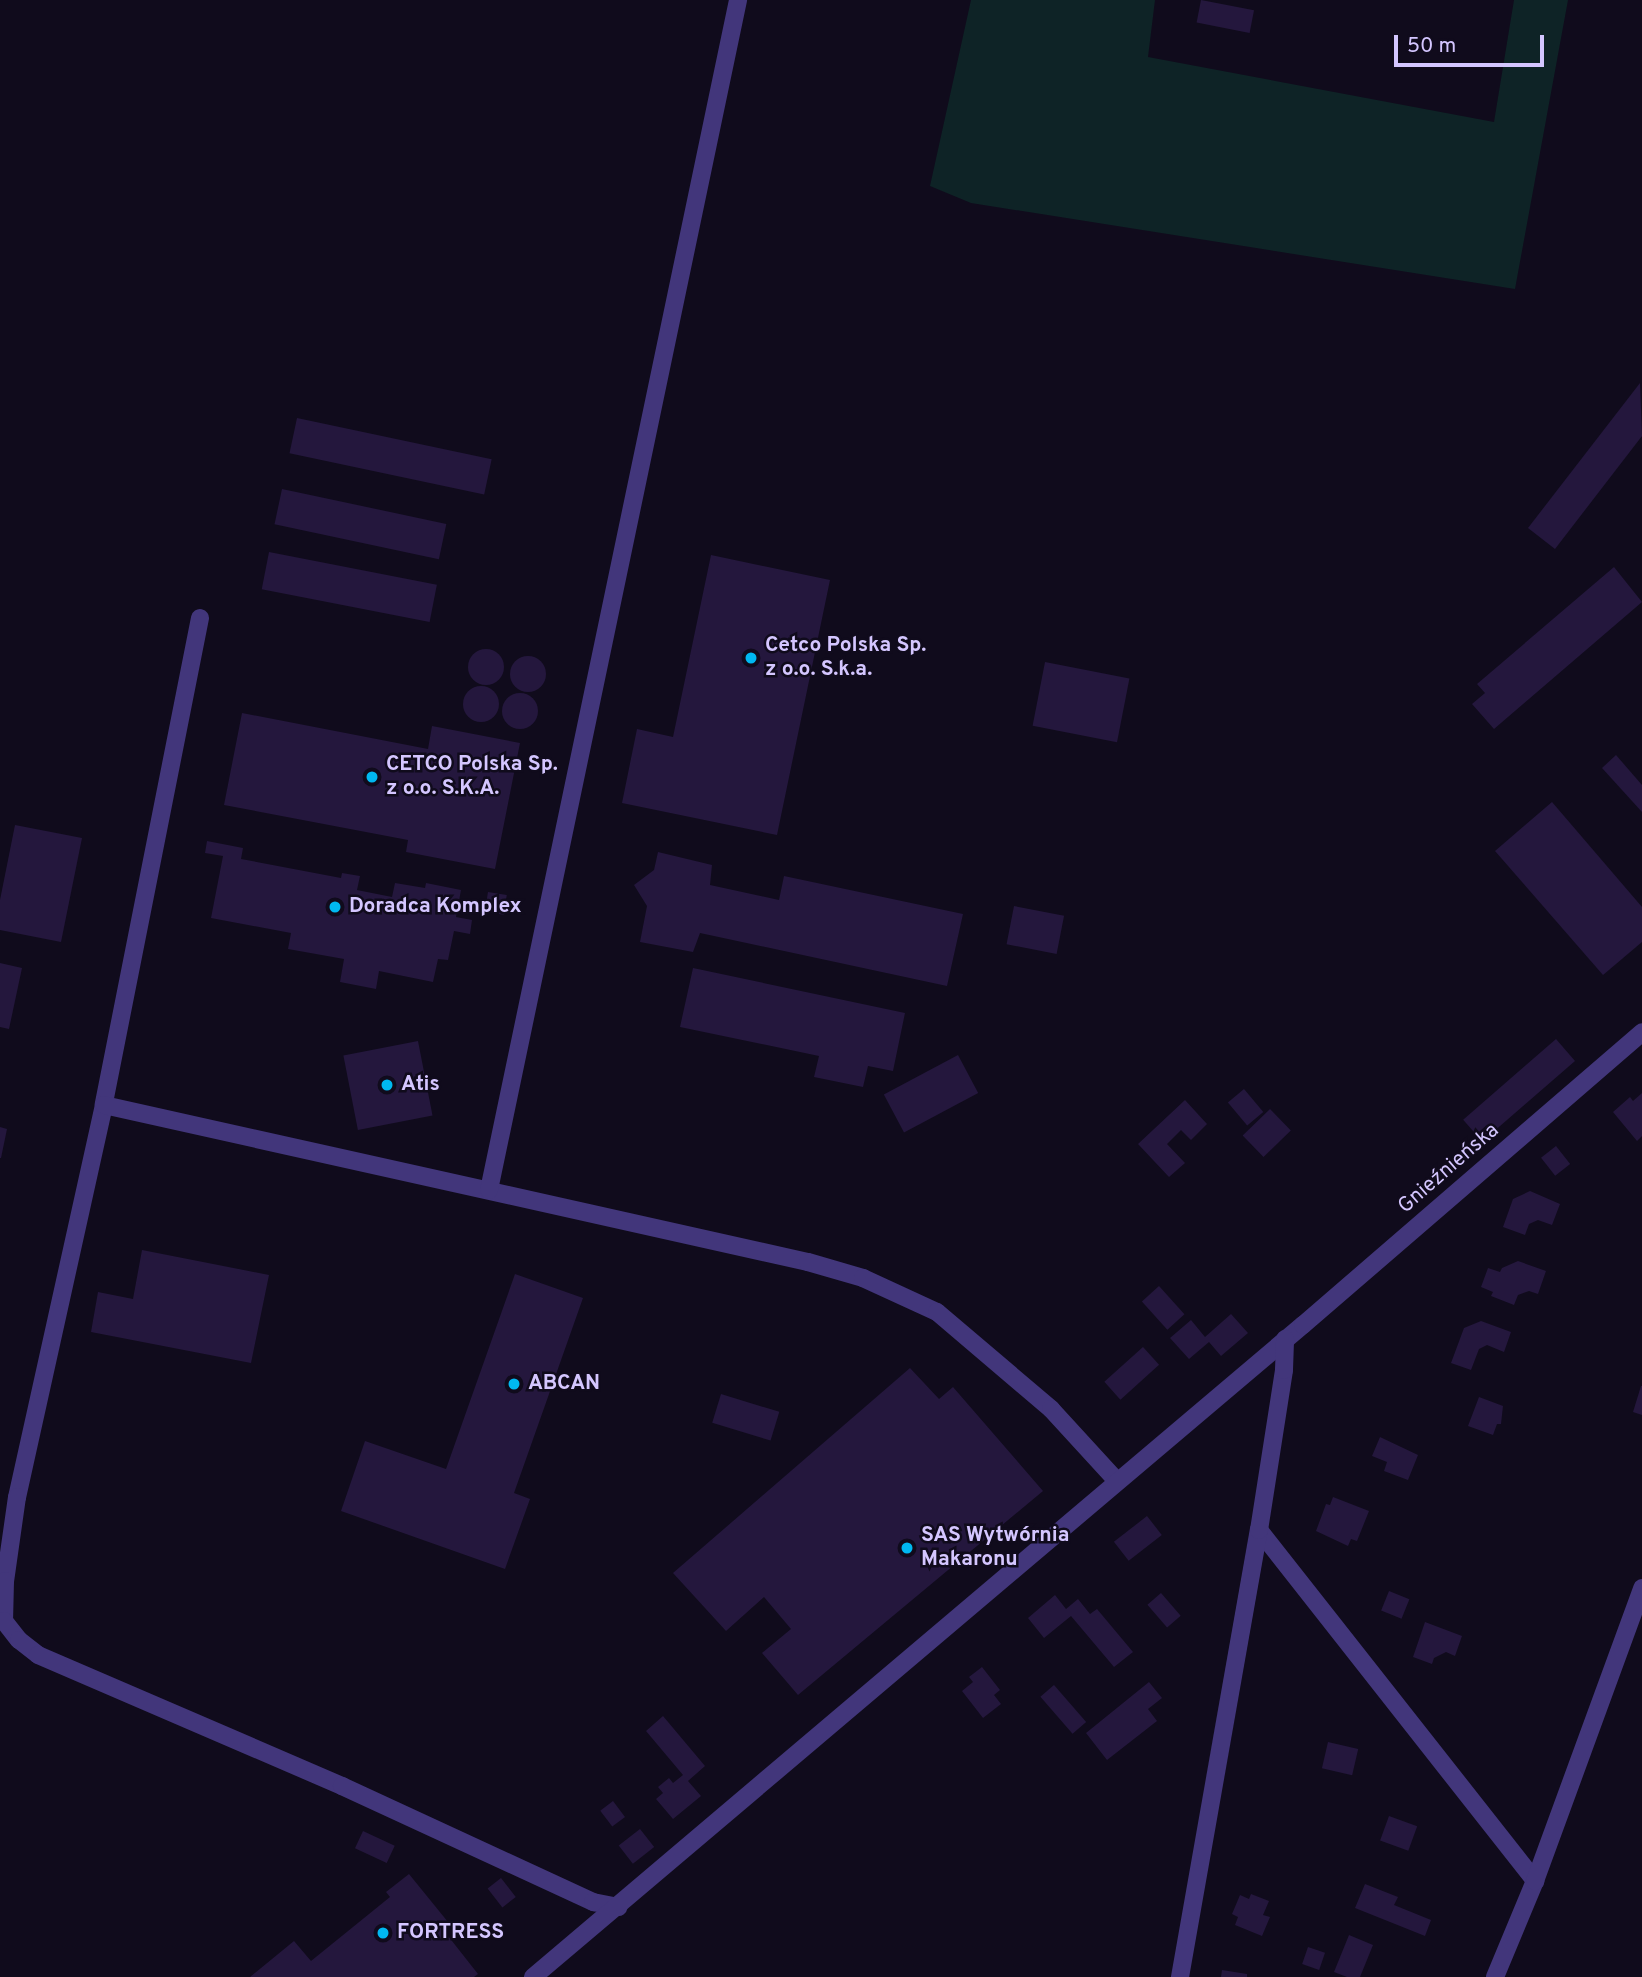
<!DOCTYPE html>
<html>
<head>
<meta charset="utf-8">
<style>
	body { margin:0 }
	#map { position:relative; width:1642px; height:1977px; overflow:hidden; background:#100b1c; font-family:Overpass,sans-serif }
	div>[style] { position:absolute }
	.green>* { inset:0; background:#0e2326 }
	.building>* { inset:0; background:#24173d; transform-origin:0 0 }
	.round { border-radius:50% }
	.street>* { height:18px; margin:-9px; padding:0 9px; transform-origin:9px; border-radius:9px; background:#42367b }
	.dots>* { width:19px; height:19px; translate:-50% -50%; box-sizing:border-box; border:4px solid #100b1c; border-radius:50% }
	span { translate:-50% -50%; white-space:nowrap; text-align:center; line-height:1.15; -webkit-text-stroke:5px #100b1c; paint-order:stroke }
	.poi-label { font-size:21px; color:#d4c6ff; font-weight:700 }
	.left { translate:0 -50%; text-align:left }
	.street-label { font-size:21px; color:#d4c6ff }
	.scale { position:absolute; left:1394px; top:35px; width:150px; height:32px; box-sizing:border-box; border:4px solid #d4c6ff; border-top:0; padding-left:9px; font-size:21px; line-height:24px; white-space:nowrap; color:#d4c6ff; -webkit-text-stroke:5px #100b1c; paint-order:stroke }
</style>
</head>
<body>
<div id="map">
	<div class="green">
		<i style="clip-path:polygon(971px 0,1155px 0,1148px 57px,1494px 122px,1514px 0,1568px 0,1515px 289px,971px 203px,930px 186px)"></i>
	</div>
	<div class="building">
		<i style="left:1201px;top:0;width:54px;height:23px;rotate:11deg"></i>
		<i style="clip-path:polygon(1640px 383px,1642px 436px,1555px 549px,1528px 528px)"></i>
		<i style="left:297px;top:418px;width:199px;height:36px;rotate:12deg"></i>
		<i style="left:282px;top:489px;width:168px;height:36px;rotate:12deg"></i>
		<i style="left:269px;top:552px;width:171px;height:38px;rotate:11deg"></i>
		<i style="clip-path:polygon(711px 555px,830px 580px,777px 835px,622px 803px,637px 729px,673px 737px)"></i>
		<i style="clip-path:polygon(1614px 567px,1642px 602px,1494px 729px,1472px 704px,1485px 693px,1477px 684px)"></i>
		<i class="round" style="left:468px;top:649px;width:36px;height:36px"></i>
		<i class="round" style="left:510px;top:656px;width:36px;height:36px"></i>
		<i style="left:1045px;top:662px;width:86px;height:65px;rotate:11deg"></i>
		<i class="round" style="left:463px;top:686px;width:36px;height:36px"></i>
		<i class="round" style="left:502px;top:693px;width:36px;height:36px"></i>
		<i style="clip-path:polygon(242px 713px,428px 749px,432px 726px,520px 743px,495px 869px,406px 852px,408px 840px,224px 805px)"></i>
		<i style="clip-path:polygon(1616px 755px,1642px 785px,1642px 812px,1602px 768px)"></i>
		<i style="clip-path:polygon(1552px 802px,1642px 907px,1642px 942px,1603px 975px,1495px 851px)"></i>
		<i style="clip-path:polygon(15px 825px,82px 838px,61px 942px,0 930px,0 900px)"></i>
		<i style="clip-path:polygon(207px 841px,243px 848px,241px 859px,341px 878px,342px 873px,360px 876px,357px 890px,392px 897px,395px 883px,425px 888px,426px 883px,461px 890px,456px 917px,472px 920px,470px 934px,454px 931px,448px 960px,438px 959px,433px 982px,379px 971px,376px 989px,340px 982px,344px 959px,288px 949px,291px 933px,211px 918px,223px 856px,205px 853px)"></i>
		<i style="clip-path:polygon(658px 852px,712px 865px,710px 885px,779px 900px,784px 876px,963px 914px,947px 986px,700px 933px,693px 952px,640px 942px,647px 906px,634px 885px,654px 870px)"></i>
		<i style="left:488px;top:892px;width:19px;height:20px;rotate:9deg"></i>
		<i style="left:1014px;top:906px;width:51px;height:39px;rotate:11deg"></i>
		<i style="clip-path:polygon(0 963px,22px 968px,9px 1029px,0 1027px)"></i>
		<i style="clip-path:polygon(693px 968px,905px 1013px,893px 1071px,868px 1066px,863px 1087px,814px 1077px,819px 1056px,680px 1027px)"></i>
		<i style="left:1556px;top:1039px;width:29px;height:123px;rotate:49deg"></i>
		<i style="left:418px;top:1041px;width:76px;height:76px;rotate:79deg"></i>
		<i style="left:958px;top:1055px;width:43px;height:84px;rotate:62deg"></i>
		<i style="left:1244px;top:1089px;width:30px;height:21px;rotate:50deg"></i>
		<i style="clip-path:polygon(1642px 1093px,1642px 1136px,1637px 1141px,1613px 1112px,1630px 1097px,1633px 1101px)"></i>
		<i style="clip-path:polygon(1185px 1100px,1207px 1124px,1191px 1140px,1181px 1130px,1167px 1144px,1185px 1163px,1169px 1177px,1138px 1144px)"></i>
		<i style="left:1270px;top:1109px;width:30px;height:38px;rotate:46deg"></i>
		<i style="clip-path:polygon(0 1127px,7px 1129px,1px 1158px,0 1158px)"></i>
		<i style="left:1556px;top:1146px;width:23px;height:19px;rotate:52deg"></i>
		<i style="clip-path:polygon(1530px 1191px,1560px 1204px,1552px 1225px,1538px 1220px,1529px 1224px,1525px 1235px,1503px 1227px,1513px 1199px)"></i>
		<i style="clip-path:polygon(142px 1250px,269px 1275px,251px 1363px,91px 1332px,98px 1292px,133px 1299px)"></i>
		<i style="clip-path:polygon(1518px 1261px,1546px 1271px,1538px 1294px,1529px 1291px,1518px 1295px,1514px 1305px,1491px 1296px,1493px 1292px,1481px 1287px,1488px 1268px,1500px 1272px,1502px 1268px)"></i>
		<i style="clip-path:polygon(515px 1274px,583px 1298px,514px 1493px,530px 1499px,505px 1569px,341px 1511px,365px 1441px,446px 1469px)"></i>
		<i style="left:1159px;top:1286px;width:38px;height:23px;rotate:48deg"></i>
		<i style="clip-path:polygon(1231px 1314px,1248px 1333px,1221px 1356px,1209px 1342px,1189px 1359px,1170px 1338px,1191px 1320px,1205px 1337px)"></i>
		<i style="clip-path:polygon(1481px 1321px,1511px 1332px,1504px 1352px,1487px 1345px,1479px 1349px,1471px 1370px,1451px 1363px,1464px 1328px)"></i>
		<i style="left:1143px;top:1347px;width:24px;height:52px;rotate:48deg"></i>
		<i style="clip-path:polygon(910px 1368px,939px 1399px,953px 1387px,1043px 1491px,798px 1695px,762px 1653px,791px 1629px,764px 1597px,726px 1631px,673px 1573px)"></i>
		<i style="clip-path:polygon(1641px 1386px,1642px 1386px,1642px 1415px,1633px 1412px)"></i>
		<i style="left:721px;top:1394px;width:61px;height:30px;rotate:17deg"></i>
		<i style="clip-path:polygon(1479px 1397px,1503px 1406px,1501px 1424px,1497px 1424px,1493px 1435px,1468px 1426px)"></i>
		<i style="clip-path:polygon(1380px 1437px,1418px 1455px,1408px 1480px,1384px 1471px,1387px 1462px,1372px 1456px)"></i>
		<i style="clip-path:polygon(1333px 1497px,1369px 1511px,1357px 1541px,1351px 1539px,1348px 1546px,1316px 1531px,1326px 1504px,1330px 1505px)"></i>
		<i style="left:1147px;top:1516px;width:24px;height:42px;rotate:52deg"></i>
		<i style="left:1389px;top:1591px;width:22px;height:21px;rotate:22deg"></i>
		<i style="left:1161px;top:1593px;width:30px;height:18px;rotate:49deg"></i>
		<i style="clip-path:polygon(1055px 1595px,1066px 1609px,1078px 1599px,1090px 1614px,1097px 1609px,1133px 1652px,1114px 1667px,1071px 1616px,1044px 1638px,1028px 1618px)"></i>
		<i style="clip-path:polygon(1425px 1622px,1462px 1636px,1455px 1656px,1446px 1652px,1434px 1658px,1432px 1664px,1413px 1657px)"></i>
		<i style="clip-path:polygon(982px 1667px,1000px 1690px,994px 1695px,1001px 1704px,983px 1718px,962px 1691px,973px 1682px,969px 1677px)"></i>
		<i style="clip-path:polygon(1149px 1682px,1162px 1698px,1148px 1709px,1157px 1721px,1107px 1760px,1086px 1733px)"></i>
		<i style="left:1054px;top:1685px;width:49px;height:18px;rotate:49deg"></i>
		<i style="clip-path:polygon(663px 1716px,705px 1766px,688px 1781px,701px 1796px,673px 1819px,656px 1799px,663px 1793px,658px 1787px,669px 1778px,673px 1783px,683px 1775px,646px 1731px)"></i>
		<i style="left:1328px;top:1742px;width:31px;height:27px;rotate:13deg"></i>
		<i style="left:613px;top:1801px;width:20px;height:16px;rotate:53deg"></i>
		<i style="left:1389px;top:1816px;width:30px;height:26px;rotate:20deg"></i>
		<i style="left:640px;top:1829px;width:23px;height:27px;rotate:52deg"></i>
		<i style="left:363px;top:1831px;width:35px;height:19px;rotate:25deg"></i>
		<i style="clip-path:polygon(409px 1874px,448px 1922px,441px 1927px,478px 1974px,474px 1977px,250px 1977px,294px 1941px,311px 1961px,390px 1897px,386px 1892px)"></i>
		<i style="left:501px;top:1878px;width:24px;height:17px;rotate:52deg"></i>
		<i style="clip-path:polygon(1365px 1884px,1398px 1897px,1394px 1905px,1431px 1920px,1425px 1936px,1355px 1908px)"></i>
		<i style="clip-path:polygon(1251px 1894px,1269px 1901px,1263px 1915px,1270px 1917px,1262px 1936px,1235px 1925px,1238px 1917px,1232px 1914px,1240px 1895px,1249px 1899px)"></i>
		<i style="clip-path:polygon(1349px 1935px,1373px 1945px,1360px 1977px,1347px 1977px,1334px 1972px)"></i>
		<i style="left:1308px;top:1947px;width:18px;height:18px;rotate:19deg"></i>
		<i style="clip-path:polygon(1222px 1970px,1247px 1974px,1247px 1977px,1221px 1977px)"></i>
	</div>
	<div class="street">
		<i style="left:200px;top:618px;width:496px;rotate:101.2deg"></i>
		<i style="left:104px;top:1105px;width:402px;rotate:102.5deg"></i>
		<i style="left:17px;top:1497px;width:85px;rotate:98.1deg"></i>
		<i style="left:5px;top:1581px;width:40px;rotate:91.4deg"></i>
		<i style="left:4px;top:1621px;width:24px;rotate:52deg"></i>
		<i style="left:19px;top:1640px;width:24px;rotate:38deg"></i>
		<i style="left:38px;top:1655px;width:331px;rotate:23.3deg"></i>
		<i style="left:342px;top:1786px;width:277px;rotate:24.8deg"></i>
		<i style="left:593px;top:1902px;width:26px;rotate:11deg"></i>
		<i style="left:104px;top:1105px;width:721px;rotate:12.57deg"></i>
		<i style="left:808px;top:1262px;width:57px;rotate:16.2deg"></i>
		<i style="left:863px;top:1278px;width:81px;rotate:24.7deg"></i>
		<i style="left:937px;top:1312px;width:150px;rotate:40.4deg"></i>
		<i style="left:1051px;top:1409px;width:98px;rotate:47.5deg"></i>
		<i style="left:489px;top:1190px;width:1216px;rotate:-78.18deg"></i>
		<i style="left:1259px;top:1530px;width:447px;rotate:51.8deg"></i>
		<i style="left:533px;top:1977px;width:1009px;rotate:-40.26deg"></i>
		<i style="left:1303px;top:1325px;width:448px;rotate:-40.8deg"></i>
		<i style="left:1180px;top:1977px;width:454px;rotate:-80deg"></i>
		<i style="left:1259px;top:1530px;width:162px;rotate:-81.1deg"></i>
		<i style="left:1284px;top:1370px;width:31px;rotate:-88deg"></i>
		<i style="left:1495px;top:1977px;width:104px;rotate:-67.4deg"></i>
		<i style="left:1535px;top:1881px;width:312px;rotate:-69.9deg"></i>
	</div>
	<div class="dots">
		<i style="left:751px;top:658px;background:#00b8f1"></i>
		<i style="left:372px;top:777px;background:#00b8f1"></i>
		<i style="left:335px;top:907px;background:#00b8f1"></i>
		<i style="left:387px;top:1085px;background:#00b8f1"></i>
		<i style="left:514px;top:1384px;background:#00b8f1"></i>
		<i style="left:907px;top:1548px;background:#00b8f1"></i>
		<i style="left:383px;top:1933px;background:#00b8f1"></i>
	</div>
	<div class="poi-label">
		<span class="left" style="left:765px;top:658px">Cetco Polska Sp.<br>z o.o. S.k.a.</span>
		<span class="left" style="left:386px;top:777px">CETCO Polska Sp.<br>z o.o. S.K.A.</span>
		<span class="left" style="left:349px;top:907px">Doradca Komplex</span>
		<span class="left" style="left:401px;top:1085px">Atis</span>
		<span class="left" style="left:528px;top:1384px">ABCAN</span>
		<span class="left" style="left:921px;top:1548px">SAS Wytwórnia<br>Makaronu</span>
		<span class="left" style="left:397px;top:1933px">FORTRESS</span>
	</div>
	<div class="street-label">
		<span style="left:1449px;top:1169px;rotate:-41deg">Gnieźnieńska</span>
	</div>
	<div class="scale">50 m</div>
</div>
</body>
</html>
